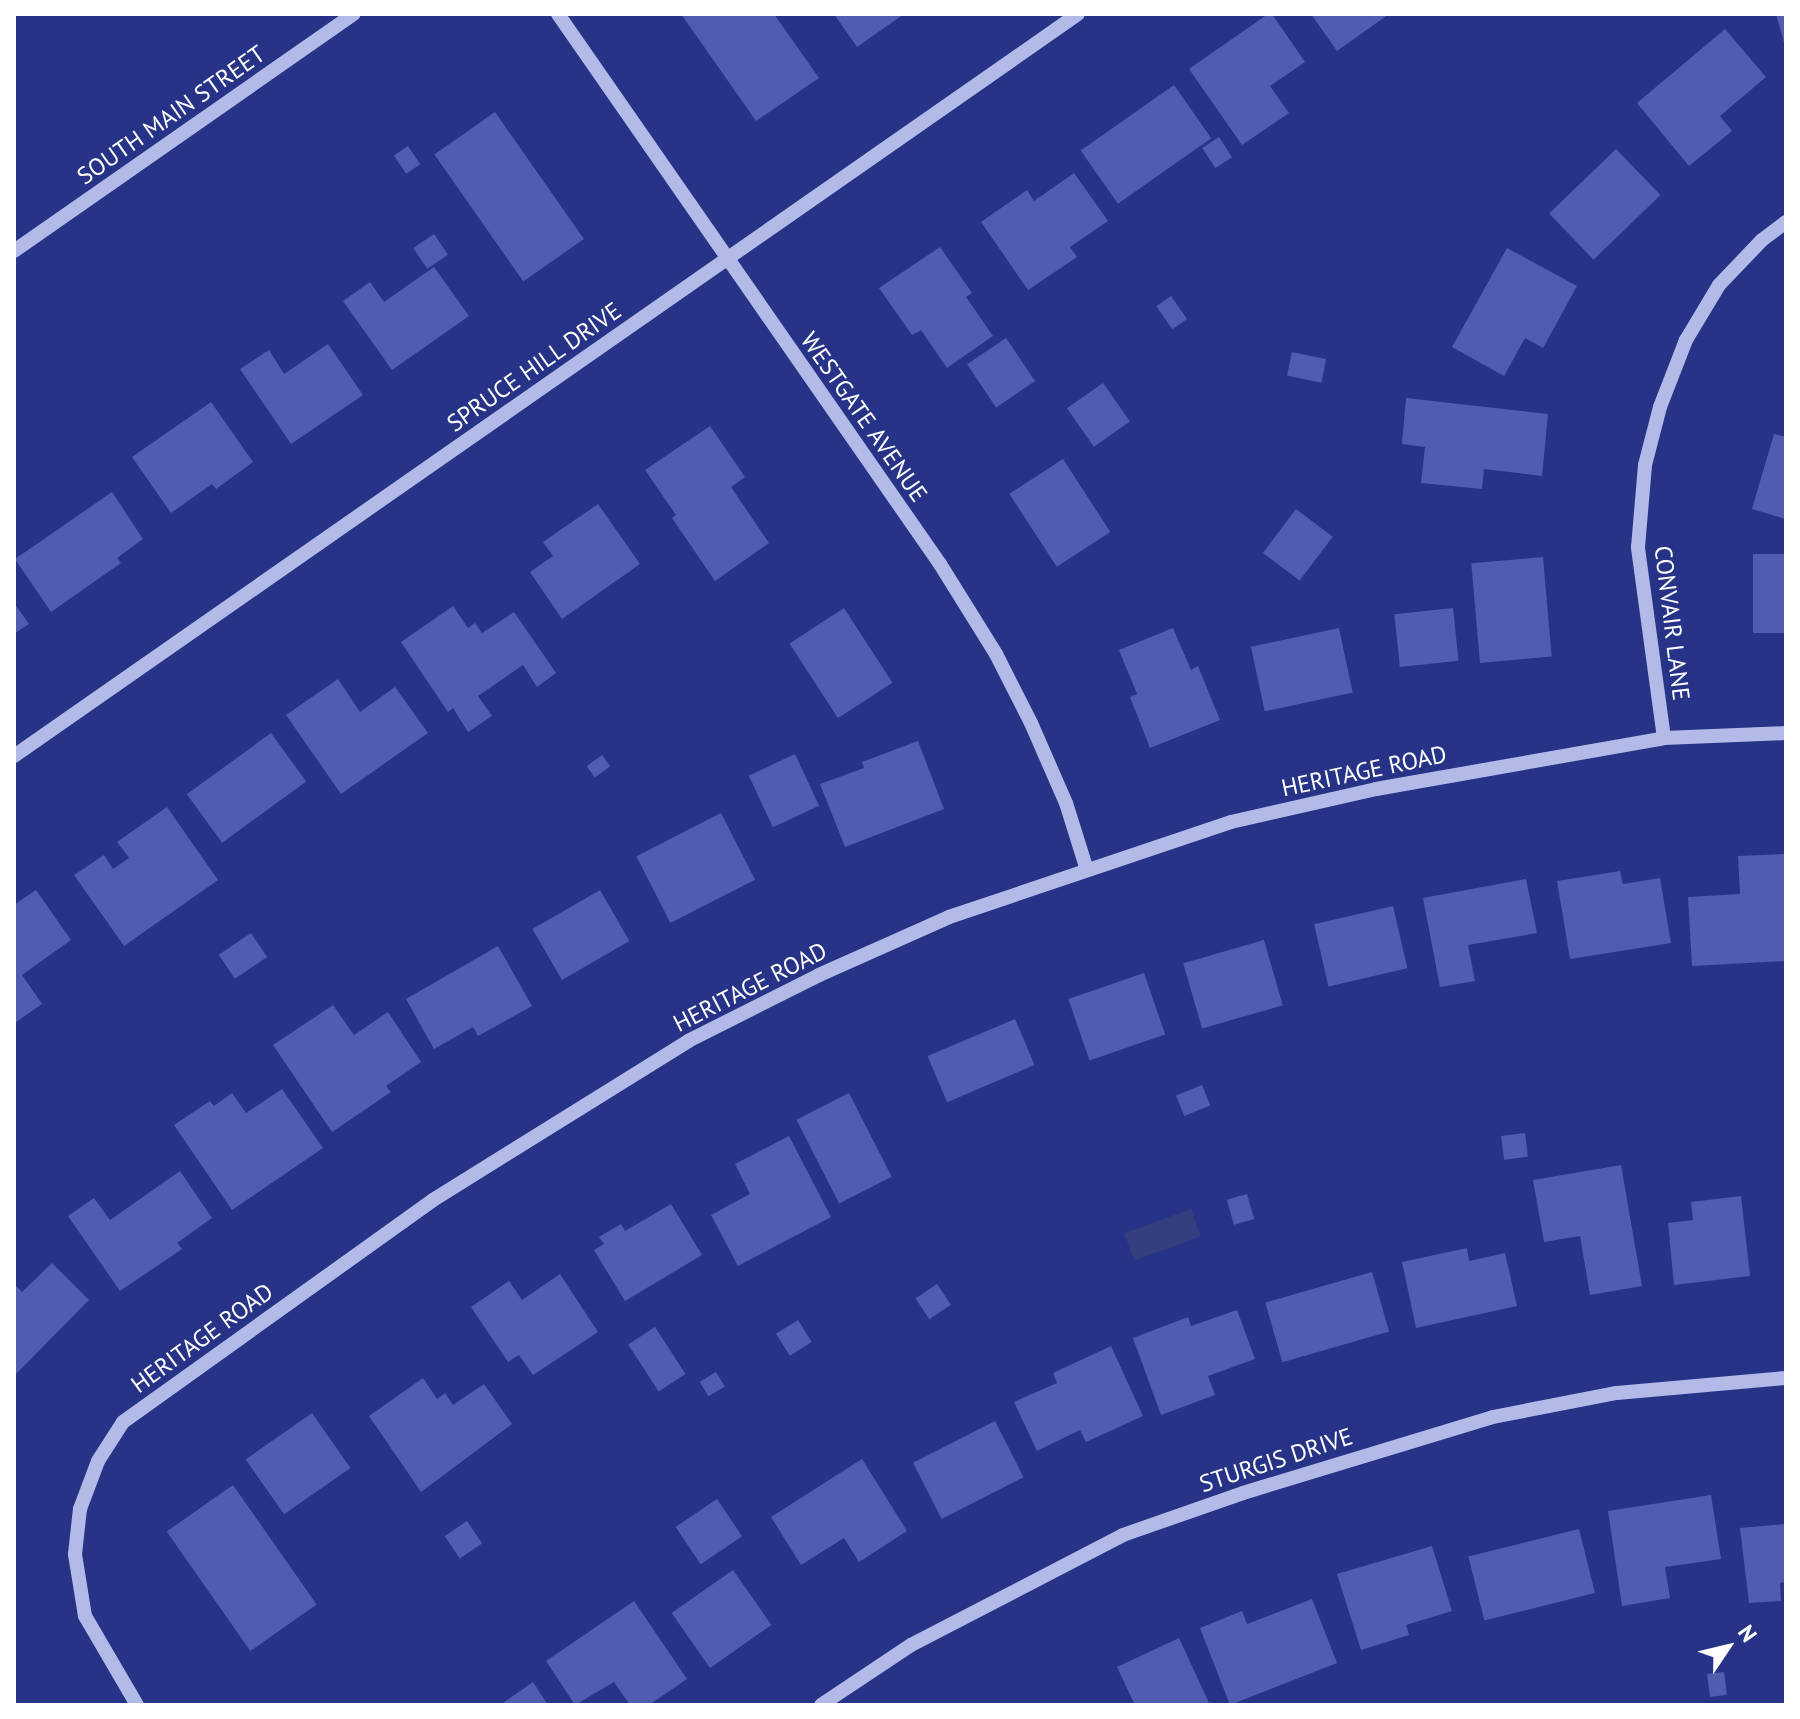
<!DOCTYPE html>
<html>
<head>
<meta charset="utf-8">
<style>
	body { margin:0 }
	#map { position:relative; width:1800px; height:1719px; overflow:hidden; background:#273387; font-family:"PT Sans",sans-serif }
	div>[style] { position:absolute }
	.water>* { inset:0; background:#353e7e; transform-origin:0 0 }
	.building>* { inset:0; background:#4f5caf; transform-origin:0 0 }
	.minor>* { height:14px; margin:-7px; padding:0 7px; transform-origin:7px; border-radius:7px; background:#b2bae8 }
	span { translate:-50% -50%; white-space:nowrap; text-align:center; line-height:1.15; -webkit-text-stroke:6px #273387; paint-order:stroke }
	.street-label { font-size:24px; color:#fff }
	.frame { position:absolute; inset:0; border:16px solid #fff; pointer-events:none }
	.north { position:absolute; left:1688px; top:1607px; width:80px; height:80px; -webkit-text-stroke:6px #273387; paint-order:stroke; rotate:55deg; font-size:22px; font-weight:700; line-height:32px; text-align:center; color:#fff }
	.north::after { content:''; display:block; margin:auto; width:28px; height:36px; background:#fff; clip-path:polygon(50% 0,100% 100%,50% 72%,0 100%) }
</style>
</head>
<body>
<div id="map">
	<div class="water">
		<i style="left:1191px;top:1209px;width:29px;height:71px;rotate:70deg"></i>
	</div>
	<div class="building">
		<i style="clip-path:polygon(681px 14px,774px 14px,819px 78px,756px 121px)"></i>
		<i style="clip-path:polygon(834px 14px,904px 14px,857px 47px)"></i>
		<i style="clip-path:polygon(1268px 14px,1272px 14px,1305px 62px,1270px 86px,1289px 113px,1242px 145px,1189px 69px)"></i>
		<i style="clip-path:polygon(1311px 14px,1389px 14px,1337px 51px)"></i>
		<i style="clip-path:polygon(1776px 14px,1786px 14px,1786px 46px,1785px 46px)"></i>
		<i style="clip-path:polygon(1725px 29px,1766px 77px,1720px 116px,1732px 131px,1689px 166px,1637px 103px)"></i>
		<i style="left:1174px;top:85px;width:65px;height:114px;rotate:55deg"></i>
		<i style="left:495px;top:112px;width:155px;height:74px;rotate:55deg"></i>
		<i style="left:1219px;top:137px;width:24px;height:20px;rotate:57deg"></i>
		<i style="left:408px;top:146px;width:22px;height:17px;rotate:56deg"></i>
		<i style="left:1616px;top:149px;width:64px;height:93px;rotate:46deg"></i>
		<i style="clip-path:polygon(1074px 173px,1108px 221px,1070px 247px,1077px 257px,1028px 290px,981px 222px,1027px 190px,1034px 201px)"></i>
		<i style="left:434px;top:234px;width:25px;height:25px;rotate:56deg"></i>
		<i style="clip-path:polygon(940px 247px,972px 293px,966px 297px,993px 336px,947px 368px,921px 330px,912px 335px,879px 288px)"></i>
		<i style="clip-path:polygon(1507px 248px,1577px 286px,1543px 348px,1525px 338px,1504px 376px,1452px 347px)"></i>
		<i style="clip-path:polygon(434px 267px,469px 316px,392px 370px,343px 301px,370px 282px,384px 302px)"></i>
		<i style="left:1171px;top:296px;width:28px;height:18px;rotate:55deg"></i>
		<i style="left:1006px;top:338px;width:52px;height:47px;rotate:56deg"></i>
		<i style="clip-path:polygon(328px 344px,363px 395px,291px 444px,240px 369px,269px 350px,284px 374px)"></i>
		<i style="left:1292px;top:352px;width:35px;height:24px;rotate:12deg"></i>
		<i style="left:1103px;top:383px;width:47px;height:44px;rotate:55deg"></i>
		<i style="clip-path:polygon(1406px 398px,1548px 414px,1542px 476px,1484px 469px,1482px 489px,1421px 483px,1425px 447px,1402px 444px)"></i>
		<i style="clip-path:polygon(211px 402px,253px 462px,216px 489px,212px 484px,171px 513px,132px 457px)"></i>
		<i style="clip-path:polygon(710px 426px,745px 477px,731px 487px,769px 543px,715px 581px,672px 518px,676px 515px,645px 470px)"></i>
		<i style="clip-path:polygon(1774px 434px,1786px 437px,1786px 519px,1752px 509px)"></i>
		<i style="left:1063px;top:459px;width:87px;height:64px;rotate:57deg"></i>
		<i style="clip-path:polygon(112px 492px,143px 539px,117px 558px,121px 563px,51px 612px,15px 559px)"></i>
		<i style="clip-path:polygon(598px 504px,640px 564px,562px 619px,530px 572px,553px 556px,543px 542px)"></i>
		<i style="left:1296px;top:509px;width:46px;height:55px;rotate:37deg"></i>
		<i style="left:1786px;top:554px;width:79px;height:33px;rotate:90deg"></i>
		<i style="left:1543px;top:557px;width:100px;height:72px;rotate:85deg"></i>
		<i style="clip-path:polygon(14px 603px,29px 624px,14px 634px)"></i>
		<i style="clip-path:polygon(453px 606px,468px 628px,475px 623px,482px 633px,514px 612px,556px 673px,537px 687px,523px 665px,478px 696px,492px 716px,468px 732px,453px 708px,448px 712px,401px 642px)"></i>
		<i style="left:844px;top:608px;width:89px;height:65px;rotate:57deg"></i>
		<i style="left:1453px;top:608px;width:53px;height:59px;rotate:84deg"></i>
		<i style="clip-path:polygon(1173px 628px,1191px 670px,1198px 666px,1220px 720px,1150px 748px,1130px 697px,1137px 694px,1119px 650px)"></i>
		<i style="left:1339px;top:628px;width:66px;height:90px;rotate:78deg"></i>
		<i style="clip-path:polygon(338px 679px,360px 712px,395px 687px,428px 733px,341px 794px,286px 715px)"></i>
		<i style="left:271px;top:733px;width:60px;height:104px;rotate:54deg"></i>
		<i style="clip-path:polygon(918px 741px,944px 809px,845px 847px,820px 784px,864px 768px,862px 762px)"></i>
		<i style="left:795px;top:754px;width:57px;height:51px;rotate:65deg"></i>
		<i style="left:602px;top:755px;width:14px;height:19px;rotate:54deg"></i>
		<i style="clip-path:polygon(167px 807px,218px 880px,124px 946px,74px 875px,104px 855px,113px 869px,129px 858px,117px 842px)"></i>
		<i style="left:721px;top:813px;width:75px;height:95px;rotate:63deg"></i>
		<i style="clip-path:polygon(1786px 854px,1786px 961px,1692px 966px,1688px 897px,1740px 894px,1738px 856px)"></i>
		<i style="clip-path:polygon(1620px 871px,1623px 884px,1660px 878px,1671px 943px,1570px 959px,1557px 881px)"></i>
		<i style="clip-path:polygon(1526px 879px,1537px 933px,1468px 945px,1475px 981px,1440px 987px,1423px 898px)"></i>
		<i style="clip-path:polygon(36px 890px,71px 940px,22px 975px,42px 1004px,16px 1022px,14px 905px)"></i>
		<i style="left:600px;top:890px;width:59px;height:78px;rotate:60deg"></i>
		<i style="left:1393px;top:906px;width:64px;height:81px;rotate:77deg"></i>
		<i style="left:251px;top:933px;width:29px;height:39px;rotate:56deg"></i>
		<i style="left:1264px;top:940px;width:68px;height:84px;rotate:74deg"></i>
		<i style="clip-path:polygon(498px 946px,532px 1006px,478px 1036px,473px 1027px,434px 1049px,406px 999px)"></i>
		<i style="left:1144px;top:973px;width:65px;height:80px;rotate:71deg"></i>
		<i style="clip-path:polygon(333px 1005px,354px 1035px,388px 1012px,421px 1062px,386px 1086px,391px 1092px,332px 1132px,273px 1045px)"></i>
		<i style="left:1015px;top:1019px;width:50px;height:95px;rotate:67deg"></i>
		<i style="left:1202px;top:1085px;width:22px;height:28px;rotate:68deg"></i>
		<i style="clip-path:polygon(282px 1089px,323px 1148px,232px 1210px,174px 1125px,210px 1101px,214px 1106px,232px 1093px,246px 1113px)"></i>
		<i style="left:849px;top:1093px;width:94px;height:59px;rotate:63deg"></i>
		<i style="left:1525px;top:1133px;width:24px;height:24px;rotate:83deg"></i>
		<i style="clip-path:polygon(789px 1136px,831px 1217px,738px 1266px,711px 1215px,750px 1194px,735px 1164px)"></i>
		<i style="clip-path:polygon(1621px 1165px,1642px 1286px,1590px 1295px,1580px 1236px,1544px 1242px,1533px 1180px)"></i>
		<i style="clip-path:polygon(180px 1171px,212px 1218px,177px 1243px,182px 1249px,120px 1291px,68px 1216px,94px 1198px,110px 1220px)"></i>
		<i style="left:1247px;top:1194px;width:26px;height:21px;rotate:74deg"></i>
		<i style="clip-path:polygon(1741px 1196px,1750px 1276px,1674px 1285px,1668px 1223px,1693px 1220px,1691px 1202px)"></i>
		<i style="clip-path:polygon(671px 1204px,702px 1255px,625px 1301px,594px 1250px,604px 1244px,599px 1237px,621px 1224px,625px 1231px)"></i>
		<i style="clip-path:polygon(1467px 1248px,1469px 1261px,1505px 1253px,1517px 1306px,1416px 1328px,1402px 1262px)"></i>
		<i style="clip-path:polygon(52px 1263px,89px 1300px,14px 1376px,14px 1284px,22px 1292px)"></i>
		<i style="left:1372px;top:1272px;width:62px;height:111px;rotate:74deg"></i>
		<i style="clip-path:polygon(560px 1274px,598px 1332px,533px 1375px,519px 1355px,508px 1362px,471px 1307px,509px 1281px,522px 1300px)"></i>
		<i style="left:937px;top:1284px;width:25px;height:26px;rotate:56deg"></i>
		<i style="clip-path:polygon(1237px 1310px,1255px 1359px,1208px 1376px,1215px 1395px,1161px 1415px,1133px 1338px,1188px 1317px,1191px 1326px)"></i>
		<i style="left:798px;top:1320px;width:26px;height:26px;rotate:58deg"></i>
		<i style="left:655px;top:1327px;width:56px;height:32px;rotate:57deg"></i>
		<i style="clip-path:polygon(1111px 1346px,1143px 1416px,1086px 1442px,1080px 1430px,1037px 1451px,1014px 1402px,1057px 1383px,1053px 1373px)"></i>
		<i style="left:716px;top:1372px;width:17px;height:19px;rotate:59deg"></i>
		<i style="clip-path:polygon(423px 1378px,437px 1399px,445px 1393px,453px 1405px,484px 1384px,512px 1424px,421px 1492px,369px 1416px)"></i>
		<i style="left:312px;top:1413px;width:67px;height:81px;rotate:55deg"></i>
		<i style="left:995px;top:1421px;width:63px;height:92px;rotate:63deg"></i>
		<i style="clip-path:polygon(862px 1459px,907px 1531px,859px 1562px,844px 1538px,801px 1565px,771px 1517px)"></i>
		<i style="left:233px;top:1485px;width:146px;height:81px;rotate:55deg"></i>
		<i style="clip-path:polygon(1711px 1495px,1721px 1559px,1665px 1567px,1670px 1598px,1622px 1606px,1608px 1511px)"></i>
		<i style="left:717px;top:1499px;width:45px;height:50px;rotate:56deg"></i>
		<i style="left:467px;top:1521px;width:27px;height:27px;rotate:56deg"></i>
		<i style="clip-path:polygon(1786px 1524px,1786px 1582px,1780px 1583px,1781px 1601px,1749px 1603px,1740px 1528px)"></i>
		<i style="left:1579px;top:1529px;width:66px;height:114px;rotate:76deg"></i>
		<i style="clip-path:polygon(1432px 1546px,1452px 1611px,1406px 1625px,1409px 1635px,1361px 1650px,1337px 1574px)"></i>
		<i style="left:733px;top:1570px;width:67px;height:75px;rotate:55deg"></i>
		<i style="clip-path:polygon(1312px 1599px,1337px 1663px,1230px 1705px,1200px 1628px,1242px 1611px,1247px 1624px)"></i>
		<i style="clip-path:polygon(634px 1601px,687px 1679px,649px 1705px,630px 1705px,614px 1682px,575px 1705px,546px 1661px)"></i>
		<i style="clip-path:polygon(1179px 1638px,1210px 1705px,1130px 1705px,1134px 1703px,1117px 1667px)"></i>
		<i style="left:1724px;top:1672px;width:23px;height:17px;rotate:83deg"></i>
		<i style="clip-path:polygon(533px 1682px,548px 1705px,500px 1705px)"></i>
	</div>
	<div class="minor">
		<i style="left:558px;top:14px;width:670px;rotate:55.22deg"></i>
		<i style="left:940px;top:564px;width:106px;rotate:58.1deg"></i>
		<i style="left:996px;top:654px;width:77px;rotate:63.1deg"></i>
		<i style="left:1031px;top:723px;width:87px;rotate:66.4deg"></i>
		<i style="left:1066px;top:803px;width:70px;rotate:72.6deg"></i>
		<i style="left:14px;top:251px;width:414px;rotate:-34.9deg"></i>
		<i style="left:1664px;top:738px;width:193px;rotate:-97.8deg"></i>
		<i style="left:1638px;top:547px;width:82px;rotate:-85.1deg"></i>
		<i style="left:1645px;top:465px;width:60px;rotate:-75.5deg"></i>
		<i style="left:1660px;top:407px;width:72px;rotate:-68.8deg"></i>
		<i style="left:1686px;top:340px;width:64px;rotate:-59deg"></i>
		<i style="left:1719px;top:285px;width:62px;rotate:-46.3deg"></i>
		<i style="left:1762px;top:240px;width:30px;rotate:-37deg"></i>
		<i style="left:14px;top:756px;width:1297px;rotate:-34.89deg"></i>
		<i style="left:137px;top:1705px;width:103px;rotate:-120.3deg"></i>
		<i style="left:85px;top:1616px;width:63px;rotate:-99.2deg"></i>
		<i style="left:75px;top:1554px;width:45px;rotate:-83.7deg"></i>
		<i style="left:80px;top:1509px;width:51px;rotate:-69.4deg"></i>
		<i style="left:98px;top:1461px;width:46px;rotate:-57.3deg"></i>
		<i style="left:123px;top:1422px;width:381px;rotate:-35.6deg"></i>
		<i style="left:433px;top:1200px;width:301px;rotate:-31.9deg"></i>
		<i style="left:688px;top:1041px;width:147px;rotate:-26.7deg"></i>
		<i style="left:819px;top:975px;width:142px;rotate:-24deg"></i>
		<i style="left:949px;top:917px;width:298px;rotate:-18.6deg"></i>
		<i style="left:1231px;top:822px;width:149px;rotate:-12.8deg"></i>
		<i style="left:1376px;top:789px;width:292px;rotate:-10deg"></i>
		<i style="left:1664px;top:738px;width:122px;rotate:-2.3deg"></i>
		<i style="left:821px;top:1705px;width:108px;rotate:-33.7deg"></i>
		<i style="left:911px;top:1645px;width:239px;rotate:-27.4deg"></i>
		<i style="left:1123px;top:1535px;width:127px;rotate:-19.3deg"></i>
		<i style="left:1243px;top:1493px;width:261px;rotate:-16.9deg"></i>
		<i style="left:1493px;top:1417px;width:126px;rotate:-11deg"></i>
		<i style="left:1617px;top:1393px;width:170px;rotate:-5.1deg"></i>
	</div>
	<div class="street-label">
		<span style="left:171px;top:115px;rotate:-35deg">SOUTH MAIN STREET</span>
		<span style="left:534px;top:367px;rotate:-35deg">SPRUCE HILL DRIVE</span>
		<span style="left:864px;top:417px;rotate:55deg">WESTGATE AVENUE</span>
		<span style="left:1672px;top:623px;rotate:83deg">CONVAIR LANE</span>
		<span style="left:1364px;top:771px;rotate:-12deg">HERITAGE ROAD</span>
		<span style="left:750px;top:987px;rotate:-27deg">HERITAGE ROAD</span>
		<span style="left:202px;top:1338px;rotate:-36deg">HERITAGE ROAD</span>
		<span style="left:1276px;top:1460px;rotate:-18deg">STURGIS DRIVE</span>
	</div>
	<div class="frame"></div>
	<div class="north">N</div>
</div>
</body>
</html>
